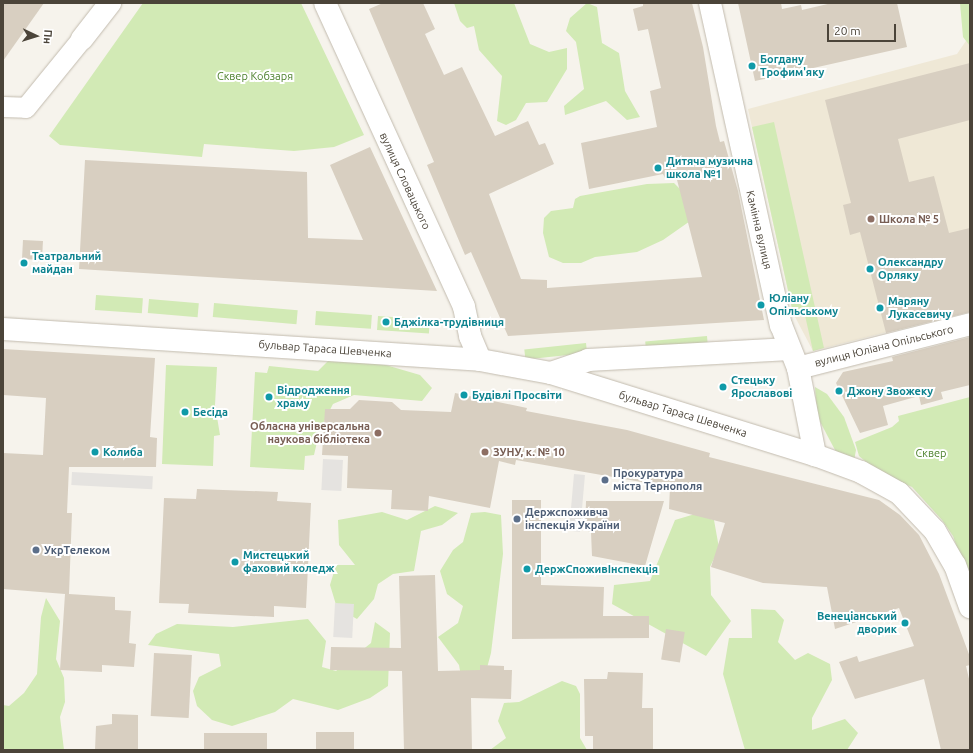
<!DOCTYPE html>
<html>
<head>
<meta charset="utf-8">
<style>
	body { margin:0 }
	#map { position:relative; width:973px; height:753px; overflow:hidden; background:#f6f3ec; font-family:Ubuntu,sans-serif }
	div>[style] { position:absolute }
	.education>* { inset:0; background:#efe8d6 }
	.green>* { inset:0; background:#d2eab5; transform-origin:0 0 }
	.parking>* { inset:0; background:#e5e3e0; transform-origin:0 0 }
	.building>* { inset:0; background:#d8cfc1; transform-origin:0 0 }
	.roads { filter:drop-shadow(0 0 1px #c2bbae) drop-shadow(0 0 1px #c2bbae) }
	.pedestrian>* { height:20px; margin:-10px; padding:0 10px; transform-origin:10px; border-radius:10px; background:#fff }
	.minor>* { height:22px; margin:-11px; padding:0 11px; transform-origin:11px; border-radius:11px; background:#fff }
	.dots>* { width:11px; height:11px; translate:-50% -50%; box-sizing:border-box; border:2px solid #fff; border-radius:50% }
	span { translate:-50% -50%; white-space:nowrap; text-align:center; line-height:1.15; -webkit-text-stroke:4px #fff; paint-order:stroke }
	.culture-label { font-size:11px; color:#0d838f; font-weight:700 }
	.left { translate:0 -50%; text-align:left }
	.right { translate:-100% -50%; text-align:right }
	.park-label { font-size:11px; color:#4a7f2a }
	.street-label { font-size:11px; color:#4b4439 }
	.education-label { font-size:11px; color:#785e54; font-weight:700 }
	.service-label { font-size:11px; color:#4e5e75; font-weight:700 }
	.frame { position:absolute; inset:0; border:4px solid #4b4439; pointer-events:none }
	.north { position:absolute; left:16px; top:16px; width:40px; height:40px; -webkit-text-stroke:3px #fff; paint-order:stroke; rotate:94deg; font-size:11px; font-weight:700; line-height:16px; text-align:center; color:#4b4439 }
	.north::after { content:''; display:block; margin:auto; width:14px; height:18px; background:#4b4439; clip-path:polygon(50% 0,100% 100%,50% 72%,0 100%) }
	.scale { position:absolute; left:827px; top:24px; width:69px; height:18px; box-sizing:border-box; border:2px solid #4b4439; border-top:0; padding-left:5px; font-size:12px; line-height:14px; white-space:nowrap; color:#4b4439; -webkit-text-stroke:3px #fff; paint-order:stroke }
</style>
</head>
<body>
<div id="map">
	<div class="education">
		<i style="clip-path:polygon(970px 35px,970px 311px,813px 351px,793px 313px,748px 109px,957px 54px)"></i>
	</div>
	<div class="green">
		<i style="clip-path:polygon(143px 3px,301px 3px,364px 135px,334px 147px,294px 151px,204px 144px,202px 157px,60px 145px,49px 136px)"></i>
		<i style="clip-path:polygon(454px 3px,514px 3px,530px 44px,549px 52px,567px 48px,567px 69px,547px 102px,526px 103px,516px 120px,506px 125px,497px 121px,502px 76px,479px 50px,474px 26px,467px 28px,460px 21px)"></i>
		<i style="clip-path:polygon(587px 3px,597px 7px,602px 43px,619px 53px,625px 91px,640px 117px,627px 120px,606px 101px,565px 115px,564px 106px,584px 89px,576px 42px,566px 31px,570px 18px)"></i>
		<i style="clip-path:polygon(960px 3px,970px 3px,970px 46px,963px 37px)"></i>
		<i style="clip-path:polygon(774px 122px,824px 348px,813px 351px,804px 311px,793px 313px,752px 127px)"></i>
		<i style="clip-path:polygon(674px 183px,685px 194px,693px 219px,663px 240px,637px 252px,595px 257px,581px 263px,563px 263px,549px 257px,543px 233px,544px 218px,551px 211px,573px 208px,575px 199px,580px 196px,647px 184px)"></i>
		<i style="left:96px;top:295px;width:47px;height:15px;rotate:4deg"></i>
		<i style="left:149px;top:299px;width:50px;height:14px;rotate:5deg"></i>
		<i style="left:214px;top:303px;width:84px;height:14px;rotate:5deg"></i>
		<i style="left:316px;top:311px;width:56px;height:14px;rotate:4deg"></i>
		<i style="left:378px;top:316px;width:52px;height:14px;rotate:4deg"></i>
		<i style="left:707px;top:336px;width:11px;height:62px;rotate:85deg"></i>
		<i style="left:586px;top:343px;width:10px;height:62px;rotate:84deg"></i>
		<i style="clip-path:polygon(348px 354px,420px 375px,432px 388px,422px 401px,354px 395px,333px 404px,320px 429px,314px 455px,305px 456px,304px 470px,250px 467px,255px 372px,267px 373px,269px 366px,318px 371px,331px 358px)"></i>
		<i style="clip-path:polygon(166px 365px,217px 367px,215px 405px,220px 435px,214px 436px,213px 466px,162px 464px)"></i>
		<i style="clip-path:polygon(815px 387px,827px 394px,844px 417px,856px 450px,854px 461px,844px 461px,835px 450px,817px 416px)"></i>
		<i style="clip-path:polygon(970px 397px,970px 585px,953px 536px,942px 520px,912px 487px,878px 472px,859px 456px,855px 442px,892px 427px,899px 421px,898px 416px)"></i>
		<i style="clip-path:polygon(435px 506px,458px 513px,442px 525px,421px 531px,414px 571px,393px 574px,378px 584px,374px 599px,357px 619px,337px 608px,330px 585px,336px 565px,355px 565px,339px 545px,338px 520px,382px 512px,407px 520px)"></i>
		<i style="clip-path:polygon(485px 512px,501px 515px,503px 554px,491px 653px,480px 694px,464px 693px,459px 665px,438px 637px,458px 623px,463px 606px,447px 594px,440px 571px,453px 550px,463px 542px,471px 513px)"></i>
		<i style="clip-path:polygon(695px 514px,714px 520px,719px 548px,710px 567px,711px 595px,731px 621px,706px 656px,612px 604px,614px 585px,650px 581px,675px 520px)"></i>
		<i style="clip-path:polygon(46px 598px,60px 621px,56px 659px,64px 678px,65px 702px,60px 717px,64px 750px,3px 750px,3px 705px,9px 706px,24px 693px,37px 674px,41px 617px)"></i>
		<i style="clip-path:polygon(751px 609px,775px 610px,784px 620px,778px 642px,795px 660px,808px 653px,830px 664px,832px 680px,812px 718px,812px 730px,845px 719px,858px 733px,847px 750px,745px 750px,723px 674px,729px 638px,752px 638px)"></i>
		<i style="clip-path:polygon(308px 619px,326px 641px,322px 667px,336px 671px,371px 643px,375px 622px,390px 633px,388px 686px,370px 698px,338px 710px,293px 699px,275px 712px,232px 726px,212px 720px,197px 706px,193px 691px,199px 677px,221px 666px,219px 654px,148px 645px,156px 634px,177px 624px,233px 627px)"></i>
		<i style="clip-path:polygon(562px 681px,576px 686px,580px 694px,580px 738px,587px 750px,490px 750px,506px 738px,498px 721px,504px 703px,519px 702px)"></i>
	</div>
	<div class="parking">
		<i style="left:323px;top:459px;width:20px;height:31px;rotate:3deg"></i>
		<i style="left:72px;top:472px;width:81px;height:13px;rotate:3deg"></i>
		<i style="left:574px;top:474px;width:11px;height:57px;rotate:5deg"></i>
		<i style="left:335px;top:603px;width:19px;height:34px;rotate:3deg"></i>
	</div>
	<div class="building">
		<i style="clip-path:polygon(3px 3px,44px 3px,3px 61px)"></i>
		<i style="clip-path:polygon(383px 3px,423px 3px,435px 29px,425px 34px,444px 75px,462px 67px,495px 136px,528px 121px,539px 145px,545px 143px,554px 164px,489px 194px,521px 279px,547px 280px,547px 288px,702px 277px,676px 176px,665px 178px,663px 174px,589px 189px,581px 143px,657px 127px,650px 91px,661px 88px,648px 29px,638px 31px,633px 9px,643px 6px,643px 3px,692px 3px,703px 47px,716px 126px,720px 142px,724px 141px,738px 191px,764px 320px,508px 336px,471px 252px,465px 255px,427px 165px,434px 162px,369px 9px)"></i>
		<i style="clip-path:polygon(738px 3px,781px 3px,782px 9px,801px 5px,802px 10px,832px 3px,897px 3px,907px 47px,755px 81px)"></i>
		<i style="clip-path:polygon(970px 63px,970px 120px,898px 139px,909px 182px,934px 176px,949px 233px,970px 228px,970px 312px,886px 333px,860px 232px,850px 235px,843px 205px,851px 203px,825px 100px)"></i>
		<i style="clip-path:polygon(370px 147px,437px 291px,79px 269px,85px 160px,307px 172px,308px 238px,363px 240px,330px 165px)"></i>
		<i style="left:23px;top:240px;width:20px;height:19px;rotate:3deg"></i>
		<i style="clip-path:polygon(970px 337px,970px 385px,941px 392px,943px 399px,921px 405px,919px 396px,883px 406px,888px 425px,860px 433px,836px 383px,843px 372px,893px 361px,892px 357px)"></i>
		<i style="clip-path:polygon(3px 349px,155px 358px,150px 437px,157px 438px,156px 467px,69px 467px,67px 513px,72px 513px,69px 594px,115px 597px,115px 610px,131px 611px,129px 643px,136px 644px,134px 667px,102px 665px,102px 672px,60px 670px,65px 594px,3px 589px,3px 453px,43px 455px,46px 398px,3px 395px)"></i>
		<i style="clip-path:polygon(455px 393px,527px 408px,526px 411px,627px 430px,710px 453px,709px 457px,879px 500px,900px 515px,919px 535px,939px 574px,970px 657px,970px 665px,966px 666px,970px 683px,970px 750px,941px 750px,924px 679px,855px 699px,839px 662px,857px 656px,859px 662px,914px 646px,899px 608px,835px 629px,827px 587px,763px 583px,711px 567px,725px 523px,669px 509px,670px 487px,516px 460px,515px 465px,499px 461px,490px 508px,429px 496px,428px 511px,391px 509px,392px 490px,347px 488px,348px 456px,322px 455px,325px 409px,350px 409px,359px 400px,392px 402px,401px 410px,451px 412px)"></i>
		<i style="clip-path:polygon(197px 489px,278px 492px,277px 501px,311px 503px,306px 608px,274px 606px,274px 617px,188px 613px,189px 604px,159px 603px,164px 498px,196px 499px)"></i>
		<i style="clip-path:polygon(512px 500px,541px 500px,541px 585px,604px 587px,603px 616px,649px 616px,649px 638px,512px 639px)"></i>
		<i style="clip-path:polygon(586px 501px,664px 501px,645px 566px,592px 556px,591px 532px,585px 530px)"></i>
		<i style="clip-path:polygon(435px 575px,438px 671px,480px 670px,480px 665px,504px 666px,504px 670px,512px 670px,511px 699px,471px 698px,472px 750px,404px 750px,402px 671px,330px 670px,331px 647px,401px 648px,399px 576px)"></i>
		<i style="left:666px;top:629px;width:19px;height:31px;rotate:9deg"></i>
		<i style="left:154px;top:653px;width:38px;height:63px;rotate:3deg"></i>
		<i style="clip-path:polygon(608px 672px,643px 673px,642px 708px,653px 708px,653px 750px,593px 750px,593px 736px,585px 736px,584px 679px,607px 679px)"></i>
		<i style="clip-path:polygon(112px 714px,138px 715px,138px 750px,95px 750px,96px 726px,112px 724px)"></i>
		<i style="left:316px;top:732px;width:38px;height:18px"></i>
		<i style="left:204px;top:733px;width:63px;height:17px"></i>
	</div>
	<div class="roads">
		<div class="pedestrian">
			<i style="left:3px;top:107px;width:23px;rotate:2deg"></i>
			<i style="left:26px;top:108px;width:89px;rotate:-50.9deg"></i>
		</div>
		<div class="minor">
			<i style="left:325px;top:3px;width:334px;rotate:65.4deg"></i>
			<i style="left:464px;top:307px;width:30px;rotate:78deg"></i>
			<i style="left:470px;top:336px;width:26px;rotate:67deg"></i>
			<i style="left:710px;top:3px;width:330px;rotate:77.6deg"></i>
			<i style="left:781px;top:325px;width:46px;rotate:68.4deg"></i>
			<i style="left:798px;top:368px;width:89px;rotate:78.9deg"></i>
			<i style="left:82px;top:39px;width:46px;rotate:-52.1deg"></i>
			<i style="left:3px;top:329px;width:478px;rotate:3.7deg"></i>
			<i style="left:480px;top:360px;width:72px;rotate:10.4deg"></i>
			<i style="left:551px;top:373px;width:276px;rotate:17.3deg"></i>
			<i style="left:815px;top:455px;width:49px;rotate:20.3deg"></i>
			<i style="left:861px;top:472px;width:43px;rotate:28.9deg"></i>
			<i style="left:899px;top:493px;width:52px;rotate:46.5deg"></i>
			<i style="left:935px;top:531px;width:39px;rotate:60deg"></i>
			<i style="left:955px;top:565px;width:45px;rotate:70.3deg"></i>
			<i style="left:798px;top:368px;width:178px;rotate:-14.3deg"></i>
			<i style="left:551px;top:373px;width:39px;rotate:-19deg"></i>
			<i style="left:588px;top:360px;width:202px;rotate:-3.1deg"></i>
		</div>
	</div>
	<div class="dots">
		<i style="left:752px;top:66px;background:#0f9aa8"></i>
		<i style="left:658px;top:168px;background:#0f9aa8"></i>
		<i style="left:871px;top:219px;background:#8d6e63"></i>
		<i style="left:24px;top:263px;background:#0f9aa8"></i>
		<i style="left:870px;top:269px;background:#0f9aa8"></i>
		<i style="left:761px;top:305px;background:#0f9aa8"></i>
		<i style="left:880px;top:308px;background:#0f9aa8"></i>
		<i style="left:386px;top:322px;background:#0f9aa8"></i>
		<i style="left:723px;top:387px;background:#0f9aa8"></i>
		<i style="left:839px;top:391px;background:#0f9aa8"></i>
		<i style="left:464px;top:395px;background:#0f9aa8"></i>
		<i style="left:269px;top:397px;background:#0f9aa8"></i>
		<i style="left:185px;top:412px;background:#0f9aa8"></i>
		<i style="left:378px;top:433px;background:#8d6e63"></i>
		<i style="left:95px;top:452px;background:#0f9aa8"></i>
		<i style="left:485px;top:452px;background:#8d6e63"></i>
		<i style="left:605px;top:480px;background:#5c6f8a"></i>
		<i style="left:517px;top:519px;background:#5c6f8a"></i>
		<i style="left:36px;top:550px;background:#5c6f8a"></i>
		<i style="left:235px;top:562px;background:#0f9aa8"></i>
		<i style="left:527px;top:569px;background:#0f9aa8"></i>
		<i style="left:905px;top:623px;background:#0f9aa8"></i>
	</div>
	<div class="culture-label">
		<span class="left" style="left:760px;top:66px">Богдану<br>Трофим'яку</span>
		<span class="left" style="left:666px;top:168px">Дитяча музична<br>школа №1</span>
		<span class="left" style="left:32px;top:263px">Театральний<br>майдан</span>
		<span class="left" style="left:878px;top:269px">Олександру<br>Орляку</span>
		<span class="left" style="left:769px;top:305px">Юліану<br>Опільському</span>
		<span class="left" style="left:888px;top:308px">Маряну<br>Лукасевичу</span>
		<span class="left" style="left:394px;top:322px">Бджілка-трудівниця</span>
		<span class="left" style="left:731px;top:387px">Стецьку<br>Ярославові</span>
		<span class="left" style="left:277px;top:397px">Відродження<br>храму</span>
		<span class="left" style="left:847px;top:391px">Джону Звожеку</span>
		<span class="left" style="left:472px;top:395px">Будівлі Просвіти</span>
		<span class="left" style="left:193px;top:412px">Бесіда</span>
		<span class="left" style="left:103px;top:452px">Колиба</span>
		<span class="left" style="left:243px;top:562px">Мистецький<br>фаховий коледж</span>
		<span class="left" style="left:535px;top:569px">ДержСпоживІнспекція</span>
		<span class="right" style="left:897px;top:623px">Венеціанський<br>дворик</span>
	</div>
	<div class="park-label">
		<span style="left:255px;top:76px">Сквер Кобзаря</span>
		<span style="left:931px;top:453px">Сквер</span>
	</div>
	<div class="street-label">
		<span style="left:405px;top:181px;rotate:65deg">вулиця Словацького</span>
		<span style="left:759px;top:230px;rotate:77deg">Камінна вулиця</span>
		<span style="left:884px;top:346px;rotate:-14deg">вулиця Юліана Опільського</span>
		<span style="left:325px;top:349px;rotate:4deg">бульвар Тараса Шевченка</span>
		<span style="left:683px;top:414px;rotate:17deg">бульвар Тараса Шевченка</span>
	</div>
	<div class="education-label">
		<span class="left" style="left:879px;top:219px">Школа № 5</span>
		<span class="right" style="left:370px;top:433px">Обласна універсальна<br>наукова бібліотека</span>
		<span class="left" style="left:493px;top:452px">ЗУНУ, к. № 10</span>
	</div>
	<div class="service-label">
		<span class="left" style="left:613px;top:480px">Прокуратура<br>міста Тернополя</span>
		<span class="left" style="left:525px;top:519px">Держспоживча<br>інспекція України</span>
		<span class="left" style="left:44px;top:550px">УкрТелеком</span>
	</div>
	<div class="frame"></div>
	<div class="north">Пн</div>
	<div class="scale">20 m</div>
</div>
</body>
</html>
